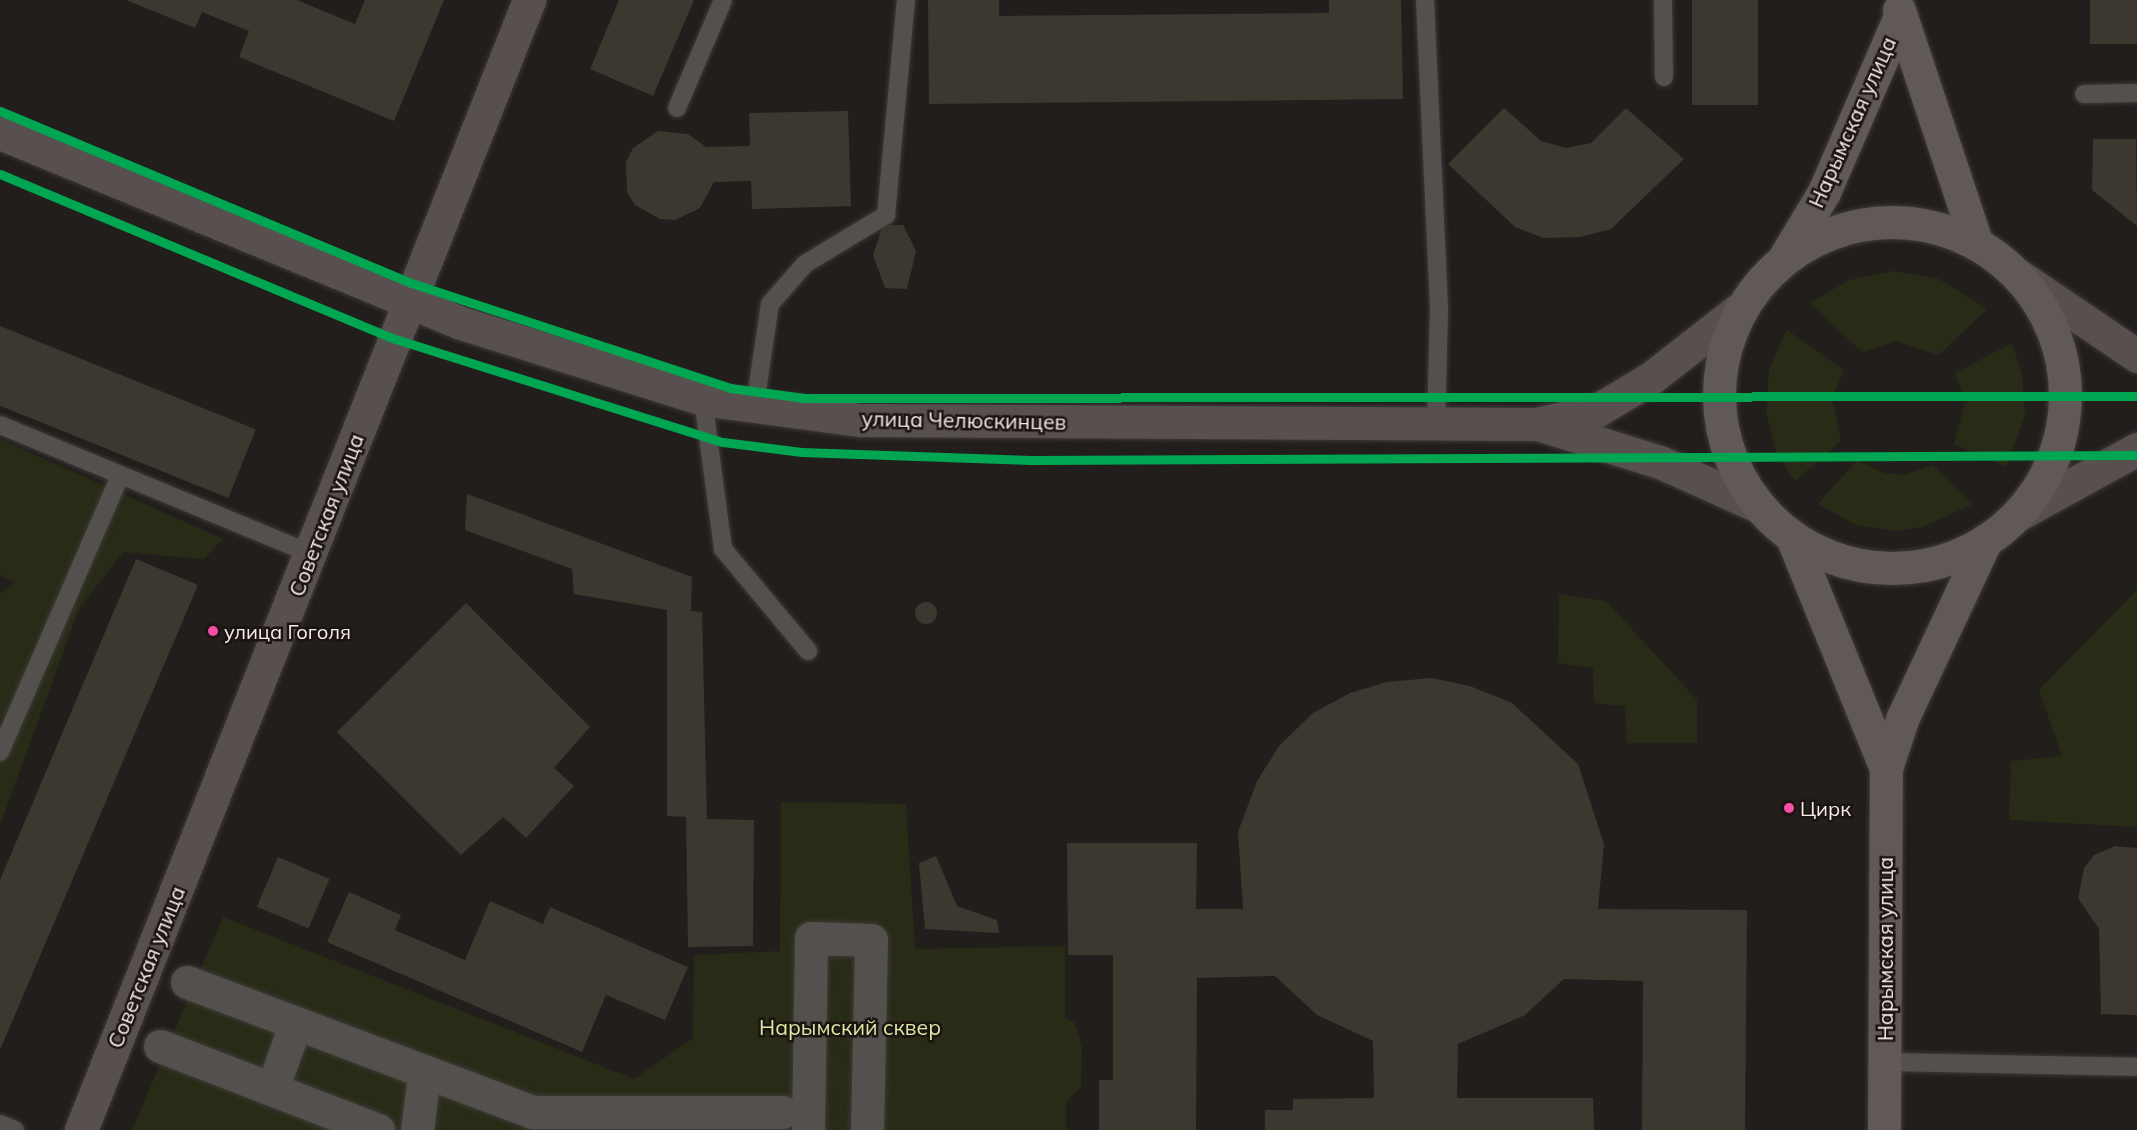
<!DOCTYPE html>
<html>
<head>
<meta charset="utf-8">
<style>
	body { margin:0 }
	#map { position:relative; width:2137px; height:1130px; overflow:hidden; background:#221e1c; font-family:Mulish,sans-serif }
	div>[style] { position:absolute }
	.green>* { inset:0; background:#282c17 }
	.building>* { inset:0; background:#3c372f; transform-origin:0 0 }
	.round { border-radius:50% }
	.roads { filter:drop-shadow(0 0 2px #3d3a37) drop-shadow(0 0 2px #3d3a37) }
	.lane>* { height:18px; margin:-9px; padding:0 9px; transform-origin:9px; border-radius:9px; background:#54504e }
	.street>* { height:33px; margin:-16.5px; padding:0 16.5px; transform-origin:16.5px; border-radius:16.5px; background:#54504e }
	.secondary>* { height:33px; margin:-16.5px; padding:0 16.5px; transform-origin:16.5px; border-radius:16.5px; background:#57504f }
	.primary>* { height:33px; margin:-16.5px; padding:0 16.5px; transform-origin:16.5px; border-radius:16.5px; background:#615958 }
	.primary>.ring { margin:-16.5px; padding:0; box-sizing:content-box; background:none; border:33px solid #615958; border-radius:50% }
	.metro-1>* { height:9px; margin:-4.5px; padding:0 4.5px; transform-origin:4.5px; border-radius:4.5px; background:#00a651 }
	.dots>* { width:16px; height:16px; translate:-50% -50%; box-sizing:border-box; border:3px solid #1c1410; border-radius:50% }
	span { translate:-50% -50%; white-space:nowrap; text-align:center; line-height:1.15; -webkit-text-stroke:5px #1c1410; paint-order:stroke }
	.bus-label { font-size:20px; color:#f4eeeb }
	.left { translate:0 -50%; text-align:left }
	.street-label { font-size:21px; color:#f4eeeb }
	.park-label { font-size:21px; color:#d9e9a4 }
</style>
</head>
<body>
<div id="map">
	<div class="green">
		<i style="clip-path:polygon(1893px 271px,1939px 279px,1987px 309px,1939px 355px,1896px 341px,1862px 352px,1810px 303px,1849px 280px)"></i>
		<i style="clip-path:polygon(1787px 330px,1844px 370px,1832px 399px,1841px 441px,1795px 481px,1777px 455px,1766px 412px,1769px 369px)"></i>
		<i style="clip-path:polygon(2012px 343px,2022px 374px,2025px 416px,2006px 467px,1954px 444px,1965px 402px,1955px 373px)"></i>
		<i style="clip-path:polygon(0 439px,223px 539px,204px 559px,123px 552px,79px 609px,0 825px,0 594px,14px 582px,0 575px)"></i>
		<i style="clip-path:polygon(1857px 460px,1884px 473px,1904px 475px,1933px 465px,1973px 504px,1923px 527px,1896px 531px,1856px 525px,1818px 504px)"></i>
		<i style="clip-path:polygon(2137px 590px,2137px 827px,2009px 820px,2011px 761px,2062px 756px,2039px 690px)"></i>
		<i style="clip-path:polygon(1559px 594px,1606px 601px,1697px 700px,1697px 743px,1627px 743px,1625px 706px,1594px 703px,1593px 668px,1558px 663px)"></i>
		<i style="clip-path:polygon(781px 802px,906px 804px,915px 949px,1065px 946px,1065px 1018px,1075px 1023px,1082px 1046px,1081px 1087px,1066px 1102px,1066px 1130px,132px 1130px,223px 917px,634px 1079px,693px 1038px,694px 955px,780px 951px)"></i>
	</div>
	<div class="building">
		<i style="clip-path:polygon(126px 0,297px 0,355px 24px,365px 0,444px 0,394px 121px,239px 57px,249px 31px,202px 12px,195px 28px)"></i>
		<i style="clip-path:polygon(619px 0,694px 0,653px 96px,590px 69px)"></i>
		<i style="clip-path:polygon(928px 0,999px 0,999px 16px,1329px 13px,1329px 0,1401px 0,1403px 99px,929px 104px)"></i>
		<i style="left:1692px;top:0;width:66px;height:105px"></i>
		<i style="left:2090px;top:0;width:47px;height:44px"></i>
		<i style="clip-path:polygon(1504px 108px,1541px 141px,1566px 148px,1591px 143px,1626px 108px,1684px 159px,1611px 229px,1580px 237px,1543px 238px,1515px 227px,1448px 164px)"></i>
		<i style="clip-path:polygon(848px 111px,851px 206px,752px 209px,751px 181px,714px 182px,700px 208px,675px 220px,660px 219px,635px 205px,627px 192px,626px 162px,633px 148px,658px 131px,688px 134px,706px 147px,750px 146px,749px 113px)"></i>
		<i style="clip-path:polygon(2093px 139px,2136px 139px,2137px 226px,2092px 190px)"></i>
		<i style="clip-path:polygon(883px 225px,903px 225px,916px 251px,907px 289px,885px 288px,873px 255px)"></i>
		<i style="left:0;top:326px;width:276px;height:74px;rotate:22deg"></i>
		<i style="clip-path:polygon(467px 494px,692px 577px,691px 611px,702px 612px,707px 819px,754px 820px,753px 946px,688px 947px,686px 817px,667px 816px,667px 610px,574px 594px,572px 569px,465px 530px)"></i>
		<i style="clip-path:polygon(136px 559px,198px 585px,0 1050px,0 880px)"></i>
		<i class="round" style="left:915px;top:602px;width:22px;height:22px"></i>
		<i style="clip-path:polygon(466px 603px,590px 727px,554px 768px,574px 786px,526px 838px,503px 817px,461px 855px,337px 732px)"></i>
		<i style="clip-path:polygon(1431px 678px,1470px 686px,1512px 703px,1578px 764px,1604px 844px,1598px 909px,1747px 910px,1745px 1130px,1642px 1130px,1643px 981px,1564px 979px,1525px 1015px,1458px 1044px,1457px 1098px,1593px 1098px,1594px 1130px,1265px 1130px,1265px 1110px,1293px 1110px,1293px 1099px,1374px 1098px,1373px 1041px,1317px 1015px,1275px 976px,1197px 978px,1196px 1130px,1099px 1130px,1099px 1080px,1113px 1080px,1113px 955px,1068px 955px,1067px 843px,1197px 843px,1196px 909px,1243px 909px,1238px 832px,1257px 781px,1279px 746px,1313px 713px,1350px 693px,1387px 682px)"></i>
		<i style="clip-path:polygon(2115px 846px,2137px 848px,2137px 1015px,2101px 1014px,2099px 929px,2078px 898px,2084px 868px,2094px 855px)"></i>
		<i style="clip-path:polygon(936px 856px,957px 906px,997px 920px,999px 933px,925px 929px,919px 863px)"></i>
		<i style="left:278px;top:857px;width:56px;height:54px;rotate:23deg"></i>
		<i style="clip-path:polygon(349px 892px,401px 915px,395px 930px,465px 960px,490px 901px,543px 924px,550px 907px,688px 967px,665px 1020px,606px 995px,582px 1052px,327px 942px)"></i>
	</div>
	<div class="roads">
		<div class="lane">
			<i style="left:1425px;top:0;width:310px;rotate:87.4deg"></i>
			<i style="left:1439px;top:310px;width:112px;rotate:91.5deg"></i>
			<i style="left:1663px;top:0;width:77px;rotate:89.3deg"></i>
			<i style="left:2084px;top:94px;width:53px;rotate:-1.1deg"></i>
			<i style="left:677px;top:108px;width:117px;rotate:-66.9deg"></i>
			<i style="left:703px;top:399px;width:151px;rotate:82.4deg"></i>
			<i style="left:723px;top:549px;width:133px;rotate:50.2deg"></i>
			<i style="left:755px;top:405px;width:102px;rotate:-81.6deg"></i>
			<i style="left:770px;top:304px;width:53px;rotate:-48.8deg"></i>
			<i style="left:805px;top:264px;width:95px;rotate:-31.2deg"></i>
			<i style="left:886px;top:215px;width:216px;rotate:-84.7deg"></i>
			<i style="left:0;top:425px;width:338px;rotate:22.5deg"></i>
			<i style="left:0;top:752px;width:301px;rotate:-66.5deg"></i>
			<i style="left:1884px;top:1062px;width:253px;rotate:1.1deg"></i>
			<i style="left:0;top:1124px;width:16px;rotate:22deg"></i>
		</div>
		<div class="street">
			<i style="left:187px;top:982px;width:370px;rotate:20.6deg"></i>
			<i style="left:533px;top:1112px;width:249px"></i>
			<i style="left:160px;top:1046px;width:234px;rotate:21.1deg"></i>
			<i style="left:272px;top:1089px;width:68px;rotate:-70.2deg"></i>
			<i style="left:417px;top:1130px;width:55px;rotate:-82.7deg"></i>
			<i style="left:808px;top:1130px;width:192px;rotate:-89.1deg"></i>
			<i style="left:811px;top:938px;width:60px;rotate:1.9deg"></i>
			<i style="left:871px;top:940px;width:190px;rotate:91.2deg"></i>
		</div>
		<div class="secondary">
			<i style="left:0;top:133px;width:499px;rotate:22.4deg"></i>
			<i style="left:461px;top:323px;width:254px;rotate:17.4deg"></i>
			<i style="left:703px;top:399px;width:158px;rotate:7.6deg"></i>
			<i style="left:860px;top:420px;width:676px;rotate:0.34deg"></i>
			<i style="left:1536px;top:424px;width:61px;rotate:-12.2deg"></i>
			<i style="left:1596px;top:411px;width:64px;rotate:-31deg"></i>
			<i style="left:1651px;top:378px;width:110px;rotate:-38deg"></i>
			<i style="left:2019px;top:276px;width:143px;rotate:34.1deg"></i>
			<i style="left:1541px;top:425px;width:125px;rotate:17.3deg"></i>
			<i style="left:1660px;top:462px;width:107px;rotate:24.2deg"></i>
			<i style="left:2017px;top:515px;width:137px;rotate:-28.8deg"></i>
			<i style="left:81px;top:1130px;width:1216px;rotate:-68.37deg"></i>
		</div>
		<div class="primary">
			<i style="left:1899px;top:10px;width:237px;rotate:71.6deg"></i>
			<i class="ring" style="left:1719px;top:222px;width:313px;height:313px"></i>
			<i style="left:1786px;top:255px;width:74px;rotate:-58.9deg"></i>
			<i style="left:1824px;top:192px;width:189px;rotate:-66.6deg"></i>
			<i style="left:1792px;top:537px;width:249px;rotate:67.9deg"></i>
			<i style="left:1884px;top:1130px;width:362px;rotate:-89.7deg"></i>
			<i style="left:1886px;top:768px;width:54px;rotate:-71.6deg"></i>
			<i style="left:1903px;top:717px;width:195px;rotate:-64.9deg"></i>
		</div>
	</div>
	<div class="metro-1">
		<i style="left:0;top:111px;width:446px;rotate:22.7deg"></i>
		<i style="left:411px;top:283px;width:336px;rotate:18.2deg"></i>
		<i style="left:730px;top:388px;width:75px;rotate:7.7deg"></i>
		<i style="left:804px;top:398px;width:1333px;rotate:-0.09deg"></i>
		<i style="left:0;top:174px;width:422px;rotate:22.7deg"></i>
		<i style="left:389px;top:337px;width:350px;rotate:17.5deg"></i>
		<i style="left:723px;top:442px;width:79px;rotate:7.3deg"></i>
		<i style="left:801px;top:452px;width:230px;rotate:2deg"></i>
		<i style="left:1031px;top:460px;width:1106px;rotate:-0.26deg"></i>
	</div>
	<div class="dots">
		<i style="left:213px;top:631px;background:#f54da8"></i>
		<i style="left:1789px;top:808px;background:#f54da8"></i>
	</div>
	<div class="bus-label">
		<span class="left" style="left:224px;top:631px">улица Гоголя</span>
		<span class="left" style="left:1800px;top:808px">Цирк</span>
	</div>
	<div class="street-label">
		<span style="left:1852px;top:122px;rotate:-66deg">Нарымская улица</span>
		<span style="left:964px;top:420px;rotate:1deg">улица Челюскинцев</span>
		<span style="left:326px;top:515px;rotate:-69deg">Советская улица</span>
		<span style="left:1885px;top:949px;rotate:-90deg">Нарымская улица</span>
		<span style="left:146px;top:967px;rotate:-68deg">Советская улица</span>
	</div>
	<div class="park-label">
		<span style="left:850px;top:1027px">Нарымский сквер</span>
	</div>
</div>
</body>
</html>
